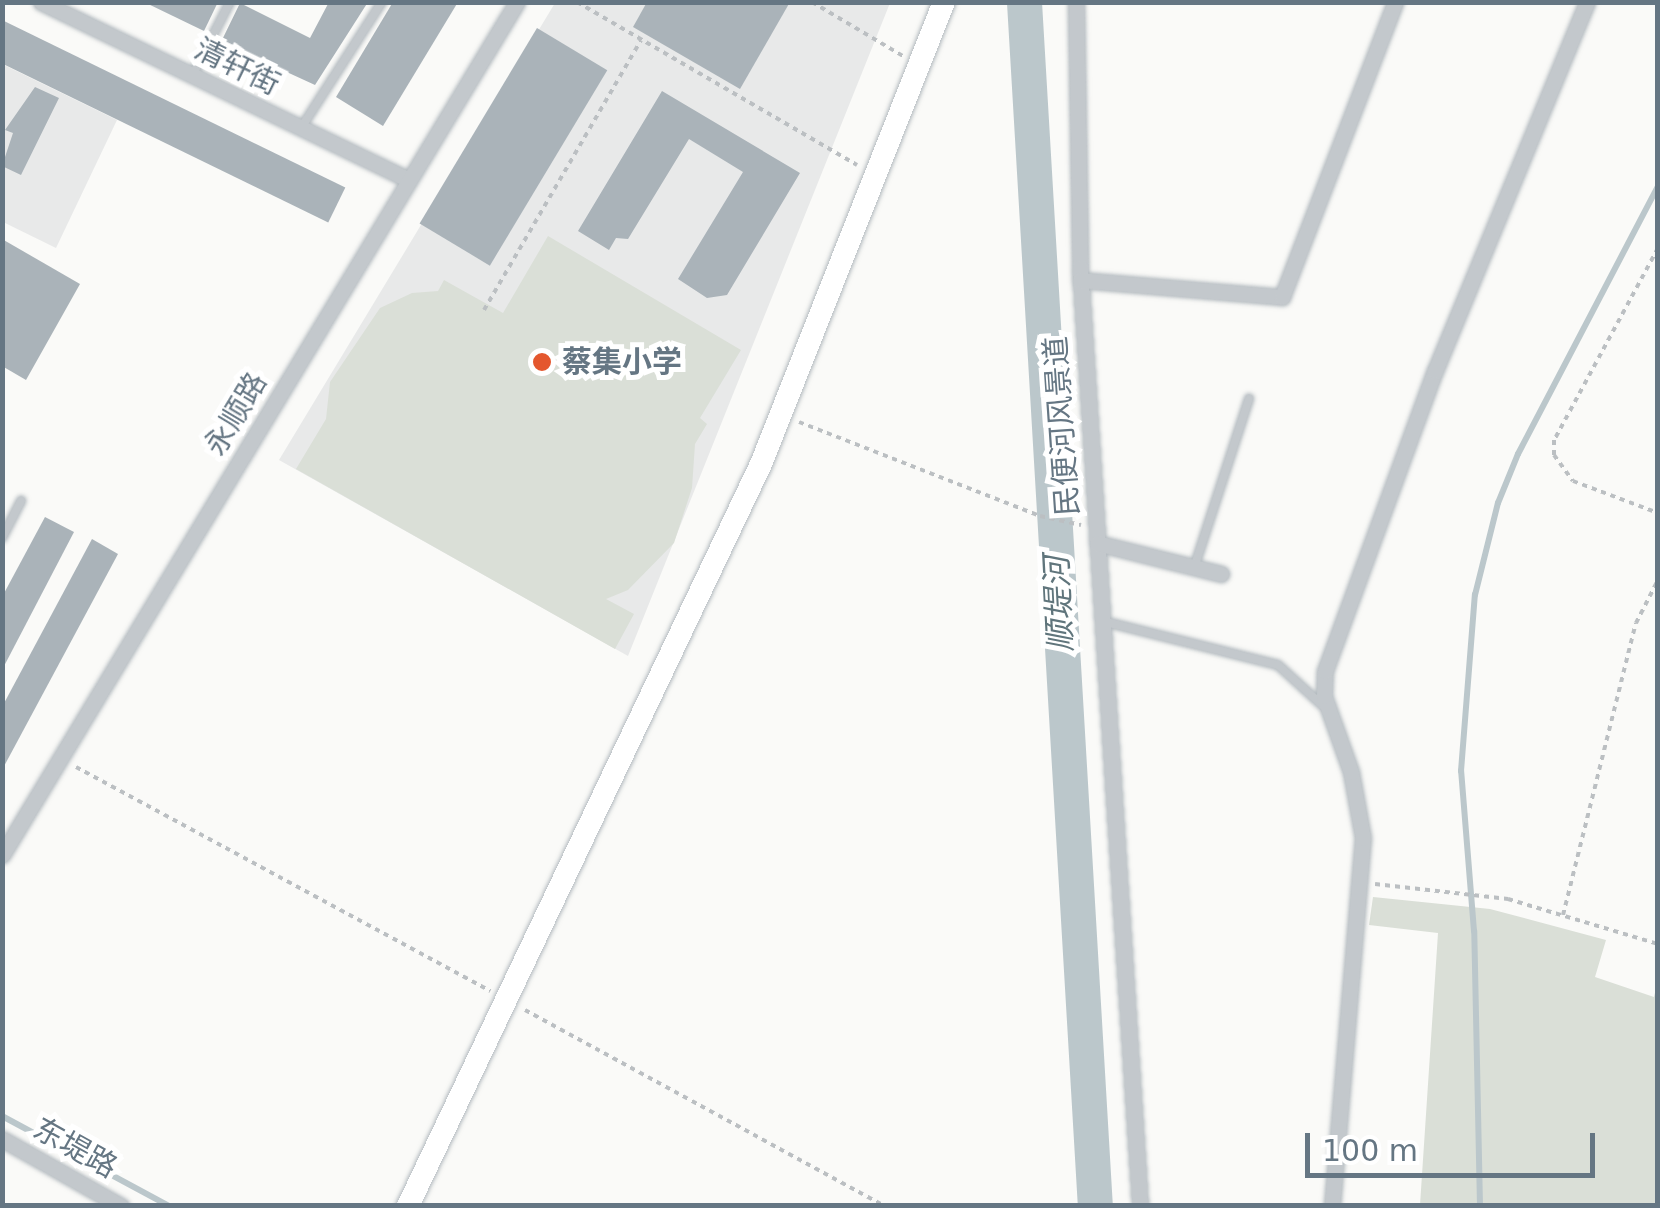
<!DOCTYPE html>
<html>
<head>
<meta charset="utf-8">
<style>
	body { margin:0 }
	#map { position:relative; width:1660px; height:1208px; overflow:hidden; background:#fafaf8; font-family:"DejaVu Sans","Noto Sans SC",sans-serif }
	div>[style] { position:absolute }
	.built>* { inset:0; background:#e8e9e9 }
	.green>* { inset:0; background:#dadfd7 }
	.stream>* { height:6px; margin:-3px; padding:0 3px; transform-origin:3px; border-radius:3px; background:#bbc7cb }
	.river>* { height:35px; margin:-17.5px; padding:0 17.5px; transform-origin:17.5px; border-radius:17.5px; background:#bbc7cb }
	.building>* { inset:0; background:#aab3b9; transform-origin:0 0 }
	.path>* { height:4px; margin-top:-2px; transform-origin:0; background:repeating-linear-gradient(90deg,#bbbfc2 0 5px,transparent 0 10px) }
	.roads { filter:drop-shadow(0 0 2px #b3babf) drop-shadow(0 0 2px #b3babf) }
	.lane>* { height:8px; margin:-4px; padding:0 4px; transform-origin:4px; border-radius:4px; background:#c3c8cc }
	.street>* { height:15px; margin:-7.5px; padding:0 7.5px; transform-origin:7.5px; border-radius:7.5px; background:#c3c8cc }
	.secondary>* { height:22px; margin:-11px; padding:0 11px; transform-origin:11px; border-radius:11px; background:#fff }
	.dots>* { width:28px; height:28px; translate:-50% -50%; box-sizing:border-box; border:5px solid #fff; border-radius:50% }
	span { translate:-50% -50%; white-space:nowrap; text-align:center; line-height:1.15; -webkit-text-stroke:10px #fff; paint-order:stroke }
	.street-label { font-size:30px; color:#657683 }
	.poi-label { font-size:30px; color:#657683; font-weight:700 }
	.left { translate:0 -50%; text-align:left }
	.water-label { font-size:32px; color:#60757c; font-style:italic }
	.frame { position:absolute; inset:0; border:5px solid #657683; pointer-events:none }
	.scale { position:absolute; left:1305px; top:1133px; width:290px; height:45px; box-sizing:border-box; border:5px solid #657683; border-top:0; padding-left:12px; font-size:30px; line-height:35px; white-space:nowrap; color:#657683; -webkit-text-stroke:8px #fff; paint-order:stroke }
</style>
</head>
<body>
<div id="map">
	<div class="built">
		<i style="clip-path:polygon(555px 3px,890px 3px,628px 656px,279px 460px)"></i>
		<i style="clip-path:polygon(2px 64px,117px 120px,56px 248px,3px 222px)"></i>
	</div>
	<div class="green">
		<i style="clip-path:polygon(548px 236px,741px 350px,700px 418px,707px 424px,695px 444px,692px 488px,674px 543px,628px 590px,606px 599px,634px 614px,615px 649px,296px 469px,326px 419px,330px 382px,380px 308px,412px 293px,438px 291px,444px 280px,503px 313px)"></i>
		<i style="clip-path:polygon(1373px 897px,1490px 909px,1606px 940px,1595px 977px,1654px 997px,1657px 984px,1657px 1205px,1420px 1205px,1438px 933px,1369px 925px)"></i>
	</div>
	<div class="stream">
		<i style="left:2px;top:1116px;width:190px;rotate:28.3deg"></i>
		<i style="left:1480px;top:1206px;width:275px;rotate:-91.2deg"></i>
		<i style="left:1474px;top:931px;width:161px;rotate:-94.6deg"></i>
		<i style="left:1461px;top:771px;width:177px;rotate:-85.5deg"></i>
		<i style="left:1475px;top:595px;width:95px;rotate:-76deg"></i>
		<i style="left:1498px;top:503px;width:53px;rotate:-67.8deg"></i>
		<i style="left:1518px;top:454px;width:302px;rotate:-62.4deg"></i>
	</div>
	<div class="river">
		<i style="left:1024px;top:2px;width:1206px;rotate:86.63deg"></i>
	</div>
	<div class="building">
		<i style="clip-path:polygon(144px 2px,218px 2px,204px 31px)"></i>
		<i style="clip-path:polygon(329px 2px,368px 2px,315px 85px,221px 42px,240px 3px,310px 38px)"></i>
		<i style="clip-path:polygon(393px 2px,458px 2px,383px 126px,336px 97px)"></i>
		<i style="clip-path:polygon(647px 2px,790px 2px,740px 89px,633px 27px)"></i>
		<i style="left:2px;top:20px;width:382px;height:39px;rotate:26deg"></i>
		<i style="left:537px;top:28px;width:82px;height:228px;rotate:31deg"></i>
		<i style="clip-path:polygon(35px 87px,59px 98px,21px 175px,2px 166px,13px 133px,5px 130px)"></i>
		<i style="clip-path:polygon(662px 91px,800px 173px,727px 295px,707px 298px,678px 279px,743px 172px,689px 139px,628px 239px,616px 238px,609px 250px,578px 231px)"></i>
		<i style="clip-path:polygon(2px 239px,80px 284px,26px 380px,2px 366px)"></i>
		<i style="clip-path:polygon(45px 517px,74px 532px,2px 670px,2px 597px)"></i>
		<i style="clip-path:polygon(92px 539px,118px 554px,2px 770px,2px 707px)"></i>
	</div>
	<div class="path">
		<i style="left:577px;top:2px;width:324px;rotate:30.2deg"></i>
		<i style="left:812px;top:2px;width:106px;rotate:30.7deg"></i>
		<i style="left:1658px;top:248px;width:218px;rotate:118.4deg"></i>
		<i style="left:1554px;top:440px;width:15px;rotate:90deg"></i>
		<i style="left:1554px;top:455px;width:32px;rotate:54deg"></i>
		<i style="left:1573px;top:481px;width:91px;rotate:20.6deg"></i>
		<i style="left:484px;top:310px;width:312px;rotate:-59.8deg"></i>
		<i style="left:799px;top:422px;width:259px;rotate:21.3deg"></i>
		<i style="left:1040px;top:516px;width:42px;rotate:12.4deg"></i>
		<i style="left:76px;top:767px;width:471px;rotate:28.4deg"></i>
		<i style="left:1375px;top:884px;width:134px;rotate:6.4deg"></i>
		<i style="left:1508px;top:899px;width:157px;rotate:16.7deg"></i>
		<i style="left:1563px;top:915px;width:301px;rotate:-76deg"></i>
		<i style="left:1636px;top:623px;width:48px;rotate:-62.9deg"></i>
		<i style="left:525px;top:1010px;width:410px;rotate:28.6deg"></i>
	</div>
	<div class="roads">
		<div class="lane">
			<i style="left:193px;top:74px;width:81px;rotate:-62.8deg"></i>
			<i style="left:301px;top:128px;width:150px;rotate:-57.3deg"></i>
			<i style="left:2px;top:538px;width:42px;rotate:-62.8deg"></i>
			<i style="left:1195px;top:565px;width:175px;rotate:-72deg"></i>
			<i style="left:1102px;top:621px;width:181px;rotate:14deg"></i>
			<i style="left:1278px;top:665px;width:59px;rotate:42.3deg"></i>
		</div>
		<div class="street">
			<i style="left:41px;top:2px;width:409px;rotate:25.8deg"></i>
			<i style="left:1076px;top:2px;width:265px;rotate:89.1deg"></i>
			<i style="left:1080px;top:267px;width:941px;rotate:86.34deg"></i>
			<i style="left:1080px;top:280px;width:203px;rotate:4.8deg"></i>
			<i style="left:1282px;top:297px;width:316px;rotate:-69deg"></i>
			<i style="left:1097px;top:543px;width:128px;rotate:14deg"></i>
			<i style="left:2px;top:855px;width:996px;rotate:-58.88deg"></i>
			<i style="left:2px;top:1139px;width:137px;rotate:29.4deg"></i>
			<i style="left:1332px;top:1206px;width:369px;rotate:-85.2deg"></i>
			<i style="left:1363px;top:838px;width:67px;rotate:-100.3deg"></i>
			<i style="left:1351px;top:772px;width:81px;rotate:-109.6deg"></i>
			<i style="left:1324px;top:696px;width:25px;rotate:-88deg"></i>
			<i style="left:1325px;top:671px;width:320px;rotate:-69.9deg"></i>
			<i style="left:1435px;top:371px;width:399px;rotate:-67.6deg"></i>
		</div>
		<div class="secondary">
			<i style="left:408px;top:1206px;width:822px;rotate:-64.56deg"></i>
			<i style="left:761px;top:464px;width:497px;rotate:-68.4deg"></i>
		</div>
	</div>
	<div class="dots">
		<i style="left:542px;top:362px;background:#e4572e"></i>
	</div>
	<div class="street-label">
		<span style="left:237px;top:67px;rotate:26deg">清轩街</span>
		<span style="left:236px;top:414px;rotate:-59deg">永顺路</span>
		<span style="left:1062px;top:426px;rotate:-94deg">民便河风景道</span>
		<span style="left:75px;top:1148px;rotate:29deg">东堤路</span>
	</div>
	<div class="poi-label">
		<span class="left" style="left:562px;top:362px">蔡集小学</span>
	</div>
	<div class="water-label">
		<span style="left:1059px;top:604px;rotate:-93deg">顺堤河</span>
	</div>
	<div class="frame"></div>
	<div class="scale">100 m</div>
</div>
</body>
</html>
